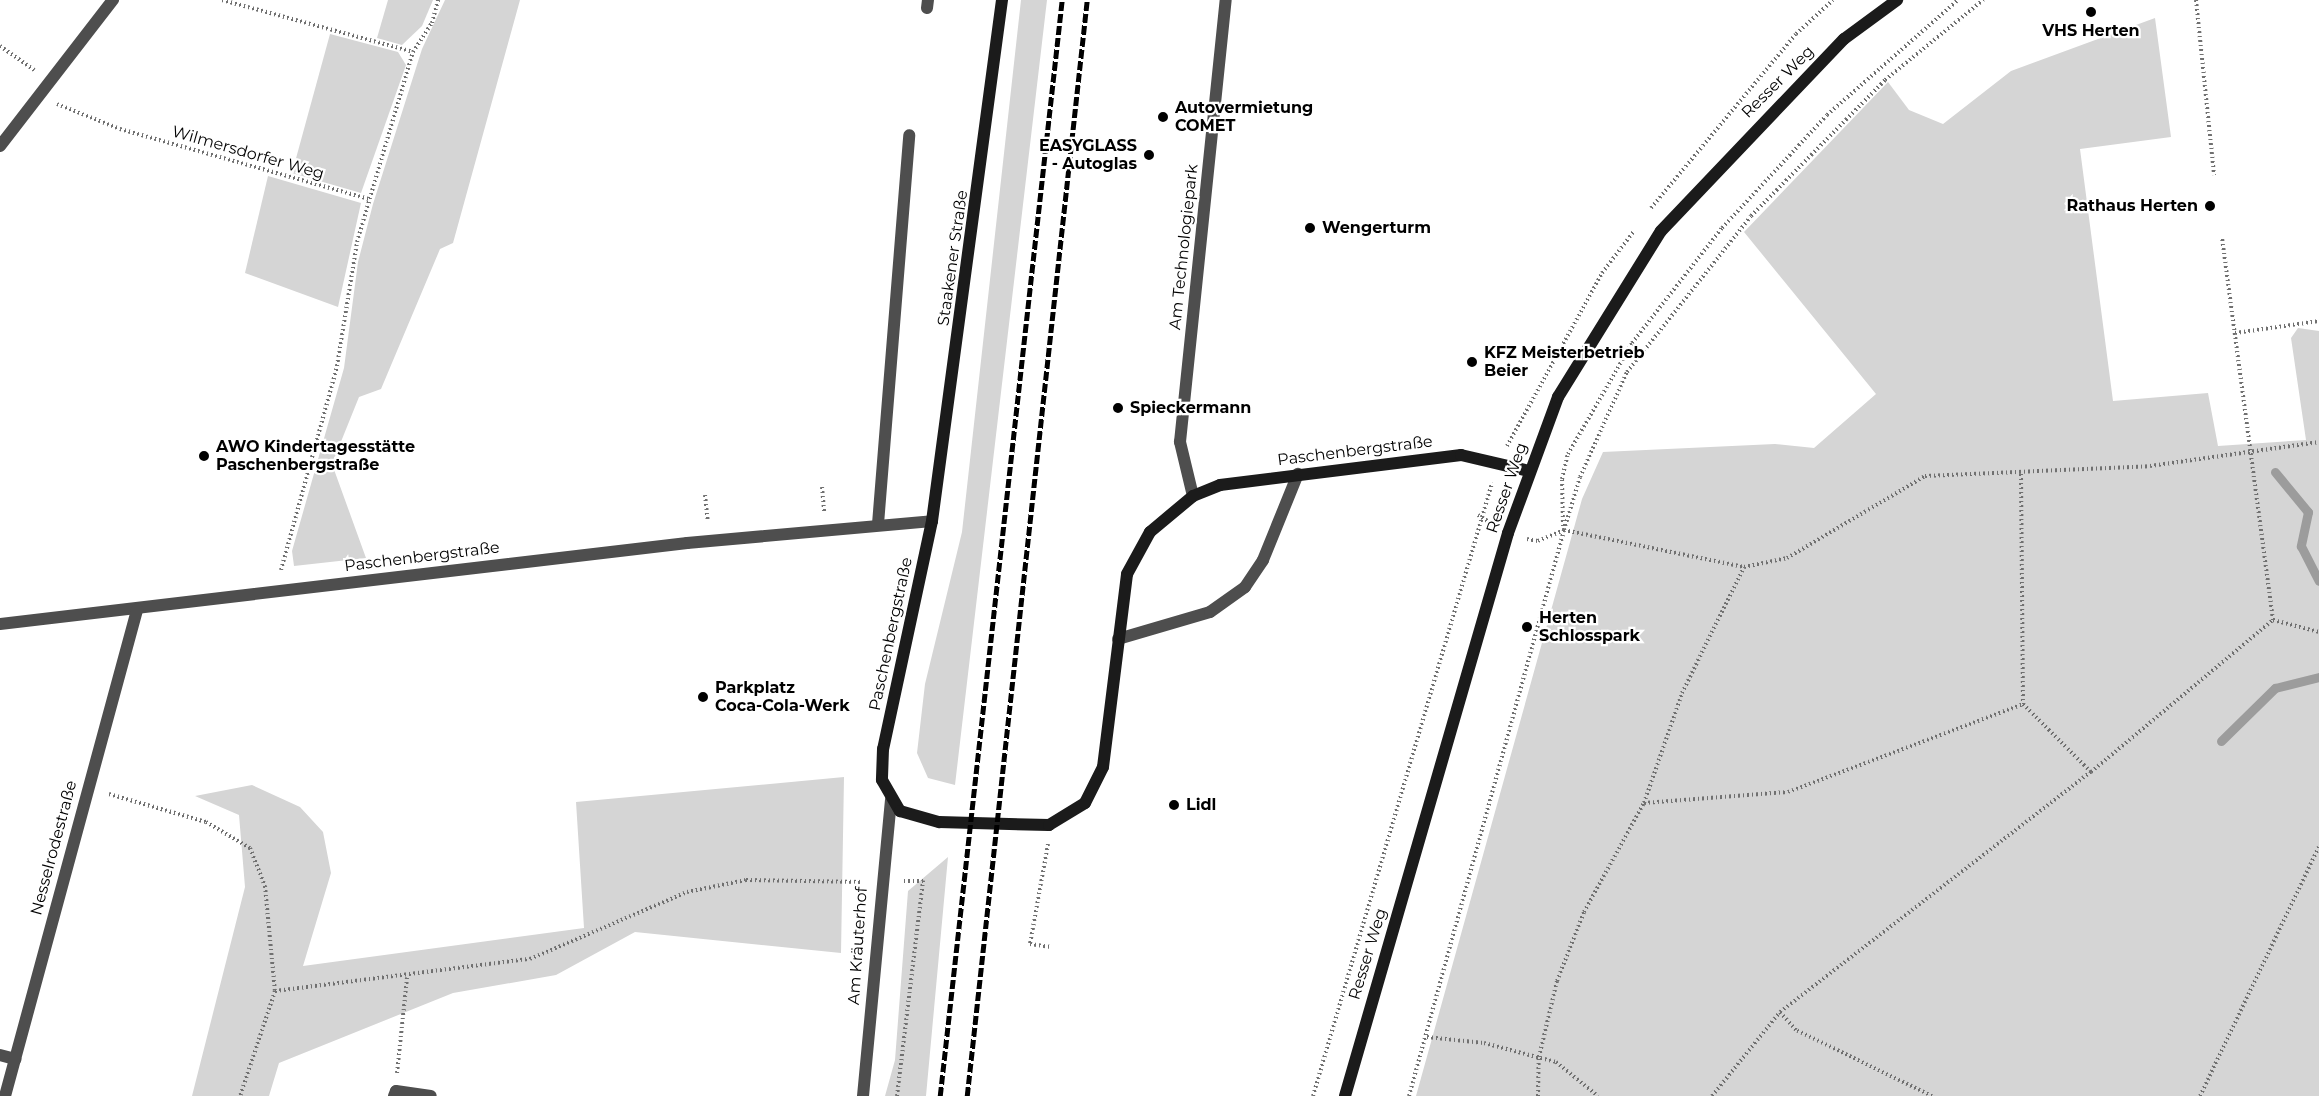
<!DOCTYPE html>
<html>
<head>
<meta charset="utf-8">
<style>
	body { margin:0 }
	#map { position:relative; width:2319px; height:1096px; overflow:hidden; background:#fff; font-family:Montserrat,sans-serif }
	div>[style] { position:absolute }
	.green>* { inset:0; background:#d5d5d5 }
	.stream>* { height:9px; margin:-4.5px; padding:0 4.5px; transform-origin:4.5px; border-radius:4.5px; background:#9c9c9c }
	.path>* { height:4px; margin-top:-2px; transform-origin:0; background:repeating-linear-gradient(90deg,#707070 0 1.5px,transparent 0 4.5px) }
	.lane>* { height:12px; margin:-6px; padding:0 6px; transform-origin:6px; border-radius:6px; background:#4e4e4e }
	.street>* { height:12px; margin:-6px; padding:0 6px; transform-origin:6px; border-radius:6px; background:#4e4e4e }
	.secondary>* { height:12px; margin:-6px; padding:0 6px; transform-origin:6px; border-radius:6px; background:#1b1b1b }
	.rail>* { height:4.5px; margin-top:-2.25px; transform-origin:0; background:repeating-linear-gradient(90deg,#000 0 9px,transparent 0 12px) }
	.dots>* { width:16px; height:16px; translate:-50% -50%; box-sizing:border-box; border:3px solid #fff; border-radius:50% }
	span { translate:-50% -50%; white-space:nowrap; text-align:center; line-height:1.15; -webkit-text-stroke:4.5px #fff; paint-order:stroke }
	.poi-label { font-size:16px; color:#000; font-weight:700 }
	.left { translate:0 -50%; text-align:left }
	.right { translate:-100% -50%; text-align:right }
	.street-label { font-size:16px; color:#000 }
</style>
</head>
<body>
<div id="map">
	<div class="green">
		<i style="clip-path:polygon(388px 0,433px 0,422px 26px,402px 45px,377px 38px)"></i>
		<i style="clip-path:polygon(445px 0,520px 0,453px 243px,440px 249px,381px 389px,359px 397px,332px 464px,366px 558px,294px 566px,292px 551px,344px 368px,358px 262px,373px 204px,422px 49px)"></i>
		<i style="clip-path:polygon(1021px 0,1047px 0,955px 785px,928px 778px,917px 753px,925px 684px,962px 532px)"></i>
		<i style="clip-path:polygon(2155px 18px,2171px 137px,2080px 149px,2113px 401px,2208px 393px,2218px 446px,2306px 440px,2291px 338px,2298px 328px,2319px 331px,2319px 1096px,1416px 1096px,1582px 499px,1603px 452px,1775px 444px,1814px 448px,1876px 394px,1744px 232px,1888px 82px,1909px 110px,1943px 124px,2011px 71px)"></i>
		<i style="clip-path:polygon(330px 34px,398px 52px,406px 65px,361px 193px,292px 173px)"></i>
		<i style="clip-path:polygon(268px 176px,361px 203px,338px 307px,245px 273px)"></i>
		<i style="clip-path:polygon(844px 777px,841px 953px,635px 932px,556px 975px,453px 993px,279px 1063px,269px 1096px,192px 1096px,245px 887px,239px 815px,195px 796px,252px 785px,300px 807px,323px 832px,331px 873px,303px 966px,584px 928px,576px 802px)"></i>
		<i style="clip-path:polygon(948px 857px,926px 1096px,885px 1096px,895px 1060px,908px 891px)"></i>
	</div>
	<div class="stream">
		<i style="left:2275px;top:472px;width:52px;rotate:50.5deg"></i>
		<i style="left:2308px;top:512px;width:35px;rotate:102deg"></i>
		<i style="left:2301px;top:546px;width:39px;rotate:63deg"></i>
		<i style="left:2221px;top:741px;width:76px;rotate:-44.5deg"></i>
		<i style="left:2275px;top:688px;width:45px;rotate:-14deg"></i>
	</div>
	<div class="path">
		<i style="left:222px;top:0;width:198px;rotate:15.2deg"></i>
		<i style="left:2196px;top:0;width:176px;rotate:84.1deg"></i>
		<i style="left:0;top:46px;width:42px;rotate:35.2deg"></i>
		<i style="left:57px;top:104px;width:68px;rotate:21.6deg"></i>
		<i style="left:120px;top:129px;width:259px;rotate:15.7deg"></i>
		<i style="left:1651px;top:208px;width:226px;rotate:-50.2deg"></i>
		<i style="left:1796px;top:34px;width:50px;rotate:-42.6deg"></i>
		<i style="left:2235px;top:333px;width:85px;rotate:-8.1deg"></i>
		<i style="left:1507px;top:446px;width:197px;rotate:-61.2deg"></i>
		<i style="left:1602px;top:273px;width:53px;rotate:-52.7deg"></i>
		<i style="left:2021px;top:474px;width:230px;rotate:89.5deg"></i>
		<i style="left:2023px;top:704px;width:96px;rotate:45deg"></i>
		<i style="left:822px;top:487px;width:25px;rotate:85deg"></i>
		<i style="left:705px;top:495px;width:27px;rotate:84deg"></i>
		<i style="left:1478px;top:515px;width:15px;rotate:32deg"></i>
		<i style="left:1563px;top:526px;width:47px;rotate:-91.2deg"></i>
		<i style="left:1562px;top:479px;width:26px;rotate:-77deg"></i>
		<i style="left:1568px;top:454px;width:128px;rotate:-60deg"></i>
		<i style="left:1632px;top:343px;width:146px;rotate:-52deg"></i>
		<i style="left:1722px;top:228px;width:154px;rotate:-47.1deg"></i>
		<i style="left:1827px;top:115px;width:174px;rotate:-41.3deg"></i>
		<i style="left:1527px;top:539px;width:11px;rotate:10deg"></i>
		<i style="left:1538px;top:541px;width:28px;rotate:-23deg"></i>
		<i style="left:1564px;top:530px;width:184px;rotate:11.6deg"></i>
		<i style="left:1744px;top:567px;width:44px;rotate:-11.8deg"></i>
		<i style="left:1787px;top:558px;width:161px;rotate:-30.7deg"></i>
		<i style="left:1925px;top:476px;width:225px;rotate:-2.5deg"></i>
		<i style="left:2150px;top:466px;width:171px;rotate:-8.1deg"></i>
		<i style="left:281px;top:570px;width:212px;rotate:-74.6deg"></i>
		<i style="left:337px;top:366px;width:126px;rotate:-80.8deg"></i>
		<i style="left:357px;top:242px;width:198px;rotate:-73.6deg"></i>
		<i style="left:413px;top:52px;width:35px;rotate:-57deg"></i>
		<i style="left:432px;top:23px;width:24px;rotate:-75deg"></i>
		<i style="left:2273px;top:620px;width:48px;rotate:14.6deg"></i>
		<i style="left:109px;top:794px;width:101px;rotate:16.1deg"></i>
		<i style="left:206px;top:822px;width:51px;rotate:30.6deg"></i>
		<i style="left:250px;top:848px;width:41px;rotate:68.5deg"></i>
		<i style="left:265px;top:886px;width:105px;rotate:84.6deg"></i>
		<i style="left:275px;top:991px;width:111px;rotate:108.4deg"></i>
		<i style="left:1644px;top:803px;width:144px;rotate:-4.4deg"></i>
		<i style="left:1788px;top:792px;width:251px;rotate:-20.5deg"></i>
		<i style="left:1048px;top:844px;width:102px;rotate:100.2deg"></i>
		<i style="left:1030px;top:944px;width:21px;rotate:8deg"></i>
		<i style="left:275px;top:991px;width:257px;rotate:-7.2deg"></i>
		<i style="left:530px;top:959px;width:171px;rotate:-23.1deg"></i>
		<i style="left:687px;top:892px;width:60px;rotate:-11.5deg"></i>
		<i style="left:746px;top:880px;width:117px;rotate:1deg"></i>
		<i style="left:1427px;top:1037px;width:57px;rotate:6deg"></i>
		<i style="left:1484px;top:1043px;width:74px;rotate:14.8deg"></i>
		<i style="left:1556px;top:1062px;width:54px;rotate:39deg"></i>
		<i style="left:397px;top:1073px;width:96px;rotate:-84deg"></i>
		<i style="left:897px;top:1096px;width:217px;rotate:-83.1deg"></i>
		<i style="left:923px;top:881px;width:20px;rotate:180deg"></i>
		<i style="left:1313px;top:1096px;width:639px;rotate:-73.72deg"></i>
		<i style="left:1409px;top:1096px;width:587px;rotate:-74.68deg"></i>
		<i style="left:1564px;top:530px;width:55px;rotate:-73.2deg"></i>
		<i style="left:1580px;top:477px;width:115px;rotate:-65.9deg"></i>
		<i style="left:1627px;top:372px;width:199px;rotate:-51.5deg"></i>
		<i style="left:1751px;top:216px;width:191px;rotate:-45.4deg"></i>
		<i style="left:1885px;top:80px;width:127px;rotate:-39.2deg"></i>
		<i style="left:1538px;top:1096px;width:39px;rotate:-89deg"></i>
		<i style="left:1539px;top:1057px;width:78px;rotate:-76.7deg"></i>
		<i style="left:1557px;top:981px;width:74px;rotate:-68.6deg"></i>
		<i style="left:1584px;top:912px;width:124px;rotate:-61.2deg"></i>
		<i style="left:1644px;top:803px;width:116px;rotate:-70.9deg"></i>
		<i style="left:1682px;top:693px;width:140px;rotate:-63.8deg"></i>
		<i style="left:1712px;top:1096px;width:108px;rotate:-51deg"></i>
		<i style="left:1932px;top:1096px;width:151px;rotate:-154.1deg"></i>
		<i style="left:1796px;top:1030px;width:24px;rotate:-132deg"></i>
		<i style="left:1780px;top:1012px;width:393px;rotate:-37.7deg"></i>
		<i style="left:2091px;top:772px;width:237px;rotate:-39.9deg"></i>
		<i style="left:2273px;top:620px;width:386px;rotate:-97.6deg"></i>
		<i style="left:2200px;top:1096px;width:276px;rotate:-64.5deg"></i>
	</div>
	<div class="lane">
		<i style="left:927px;top:8px;width:8px;rotate:-83deg"></i>
		<i style="left:878px;top:524px;width:390px;rotate:-85.4deg"></i>
		<i style="left:1118px;top:639px;width:96px;rotate:-16.4deg"></i>
		<i style="left:1210px;top:612px;width:43px;rotate:-35.5deg"></i>
		<i style="left:1245px;top:587px;width:32px;rotate:-56deg"></i>
		<i style="left:1263px;top:560px;width:93px;rotate:-67.9deg"></i>
		<i style="left:0;top:1055px;width:16px;rotate:15deg"></i>
	</div>
	<div class="street">
		<i style="left:0;top:146px;width:185px;rotate:-52.3deg"></i>
		<i style="left:1193px;top:496px;width:56px;rotate:-103.5deg"></i>
		<i style="left:1180px;top:442px;width:444px;rotate:-84.1deg"></i>
		<i style="left:0;top:624px;width:692px;rotate:-6.72deg"></i>
		<i style="left:687px;top:543px;width:246px;rotate:-5.1deg"></i>
		<i style="left:5px;top:1096px;width:504px;rotate:-74.8deg"></i>
		<i style="left:394px;top:1096px;width:5px;rotate:-68deg"></i>
		<i style="left:396px;top:1091px;width:35px;rotate:8deg"></i>
		<i style="left:863px;top:1096px;width:298px;rotate:-84.6deg"></i>
	</div>
	<div class="secondary">
		<i style="left:1002px;top:0;width:526px;rotate:97.65deg"></i>
		<i style="left:932px;top:521px;width:233px;rotate:102.1deg"></i>
		<i style="left:883px;top:749px;width:31px;rotate:92deg"></i>
		<i style="left:882px;top:780px;width:36px;rotate:60deg"></i>
		<i style="left:900px;top:811px;width:41px;rotate:15.8deg"></i>
		<i style="left:939px;top:822px;width:110px;rotate:1.6deg"></i>
		<i style="left:1049px;top:825px;width:42px;rotate:-31.4deg"></i>
		<i style="left:1085px;top:803px;width:40px;rotate:-63.4deg"></i>
		<i style="left:1103px;top:767px;width:194px;rotate:-82.9deg"></i>
		<i style="left:1127px;top:574px;width:48px;rotate:-61.3deg"></i>
		<i style="left:1150px;top:532px;width:56px;rotate:-39.9deg"></i>
		<i style="left:1193px;top:496px;width:29px;rotate:-22deg"></i>
		<i style="left:1220px;top:485px;width:243px;rotate:-7.1deg"></i>
		<i style="left:1461px;top:455px;width:70px;rotate:13.2deg"></i>
		<i style="left:1345px;top:1096px;width:586px;rotate:-73.85deg"></i>
		<i style="left:1508px;top:533px;width:145px;rotate:-69.8deg"></i>
		<i style="left:1558px;top:397px;width:195px;rotate:-58.2deg"></i>
		<i style="left:1661px;top:231px;width:265px;rotate:-46.4deg"></i>
		<i style="left:1844px;top:39px;width:66px;rotate:-36.3deg"></i>
	</div>
	<div class="rail">
		<i style="left:940px;top:1096px;width:1103px;rotate:-83.65deg"></i>
		<i style="left:967px;top:1096px;width:1103px;rotate:-83.75deg"></i>
	</div>
	<div class="dots">
		<i style="left:2091px;top:12px;background:#000"></i>
		<i style="left:1163px;top:117px;background:#000"></i>
		<i style="left:1149px;top:155px;background:#000"></i>
		<i style="left:2210px;top:206px;background:#000"></i>
		<i style="left:1310px;top:228px;background:#000"></i>
		<i style="left:1472px;top:362px;background:#000"></i>
		<i style="left:1118px;top:408px;background:#000"></i>
		<i style="left:204px;top:456px;background:#000"></i>
		<i style="left:1527px;top:627px;background:#000"></i>
		<i style="left:703px;top:697px;background:#000"></i>
		<i style="left:1174px;top:805px;background:#000"></i>
	</div>
	<div class="poi-label">
		<span style="left:2091px;top:31px">VHS Herten</span>
		<span class="left" style="left:1175px;top:117px">Autovermietung<br>COMET</span>
		<span class="right" style="left:1137px;top:155px">EASYGLASS<br>- Autoglas</span>
		<span class="right" style="left:2198px;top:206px">Rathaus Herten</span>
		<span class="left" style="left:1322px;top:228px">Wengerturm</span>
		<span class="left" style="left:1484px;top:362px">KFZ Meisterbetrieb<br>Beier</span>
		<span class="left" style="left:1130px;top:408px">Spieckermann</span>
		<span class="left" style="left:216px;top:456px">AWO Kindertagesstätte<br>Paschenbergstraße</span>
		<span class="left" style="left:1539px;top:627px">Herten<br>Schlosspark</span>
		<span class="left" style="left:715px;top:697px">Parkplatz<br>Coca-Cola-Werk</span>
		<span class="left" style="left:1186px;top:805px">Lidl</span>
	</div>
	<div class="street-label">
		<span style="left:1778px;top:82px;rotate:-45deg">Resser Weg</span>
		<span style="left:248px;top:153px;rotate:16deg">Wilmersdorfer Weg</span>
		<span style="left:1184px;top:247px;rotate:-84deg">Am Technologiepark</span>
		<span style="left:953px;top:258px;rotate:-82deg">Staakener Straße</span>
		<span style="left:1355px;top:451px;rotate:-7deg">Paschenbergstraße</span>
		<span style="left:1507px;top:488px;rotate:-71deg">Resser Weg</span>
		<span style="left:422px;top:557px;rotate:-7deg">Paschenbergstraße</span>
		<span style="left:891px;top:634px;rotate:-78deg">Paschenbergstraße</span>
		<span style="left:54px;top:848px;rotate:-75deg">Nesselrodestraße</span>
		<span style="left:858px;top:946px;rotate:-86deg">Am Kräuterhof</span>
		<span style="left:1368px;top:954px;rotate:-73deg">Resser Weg</span>
	</div>
</div>
</body>
</html>
